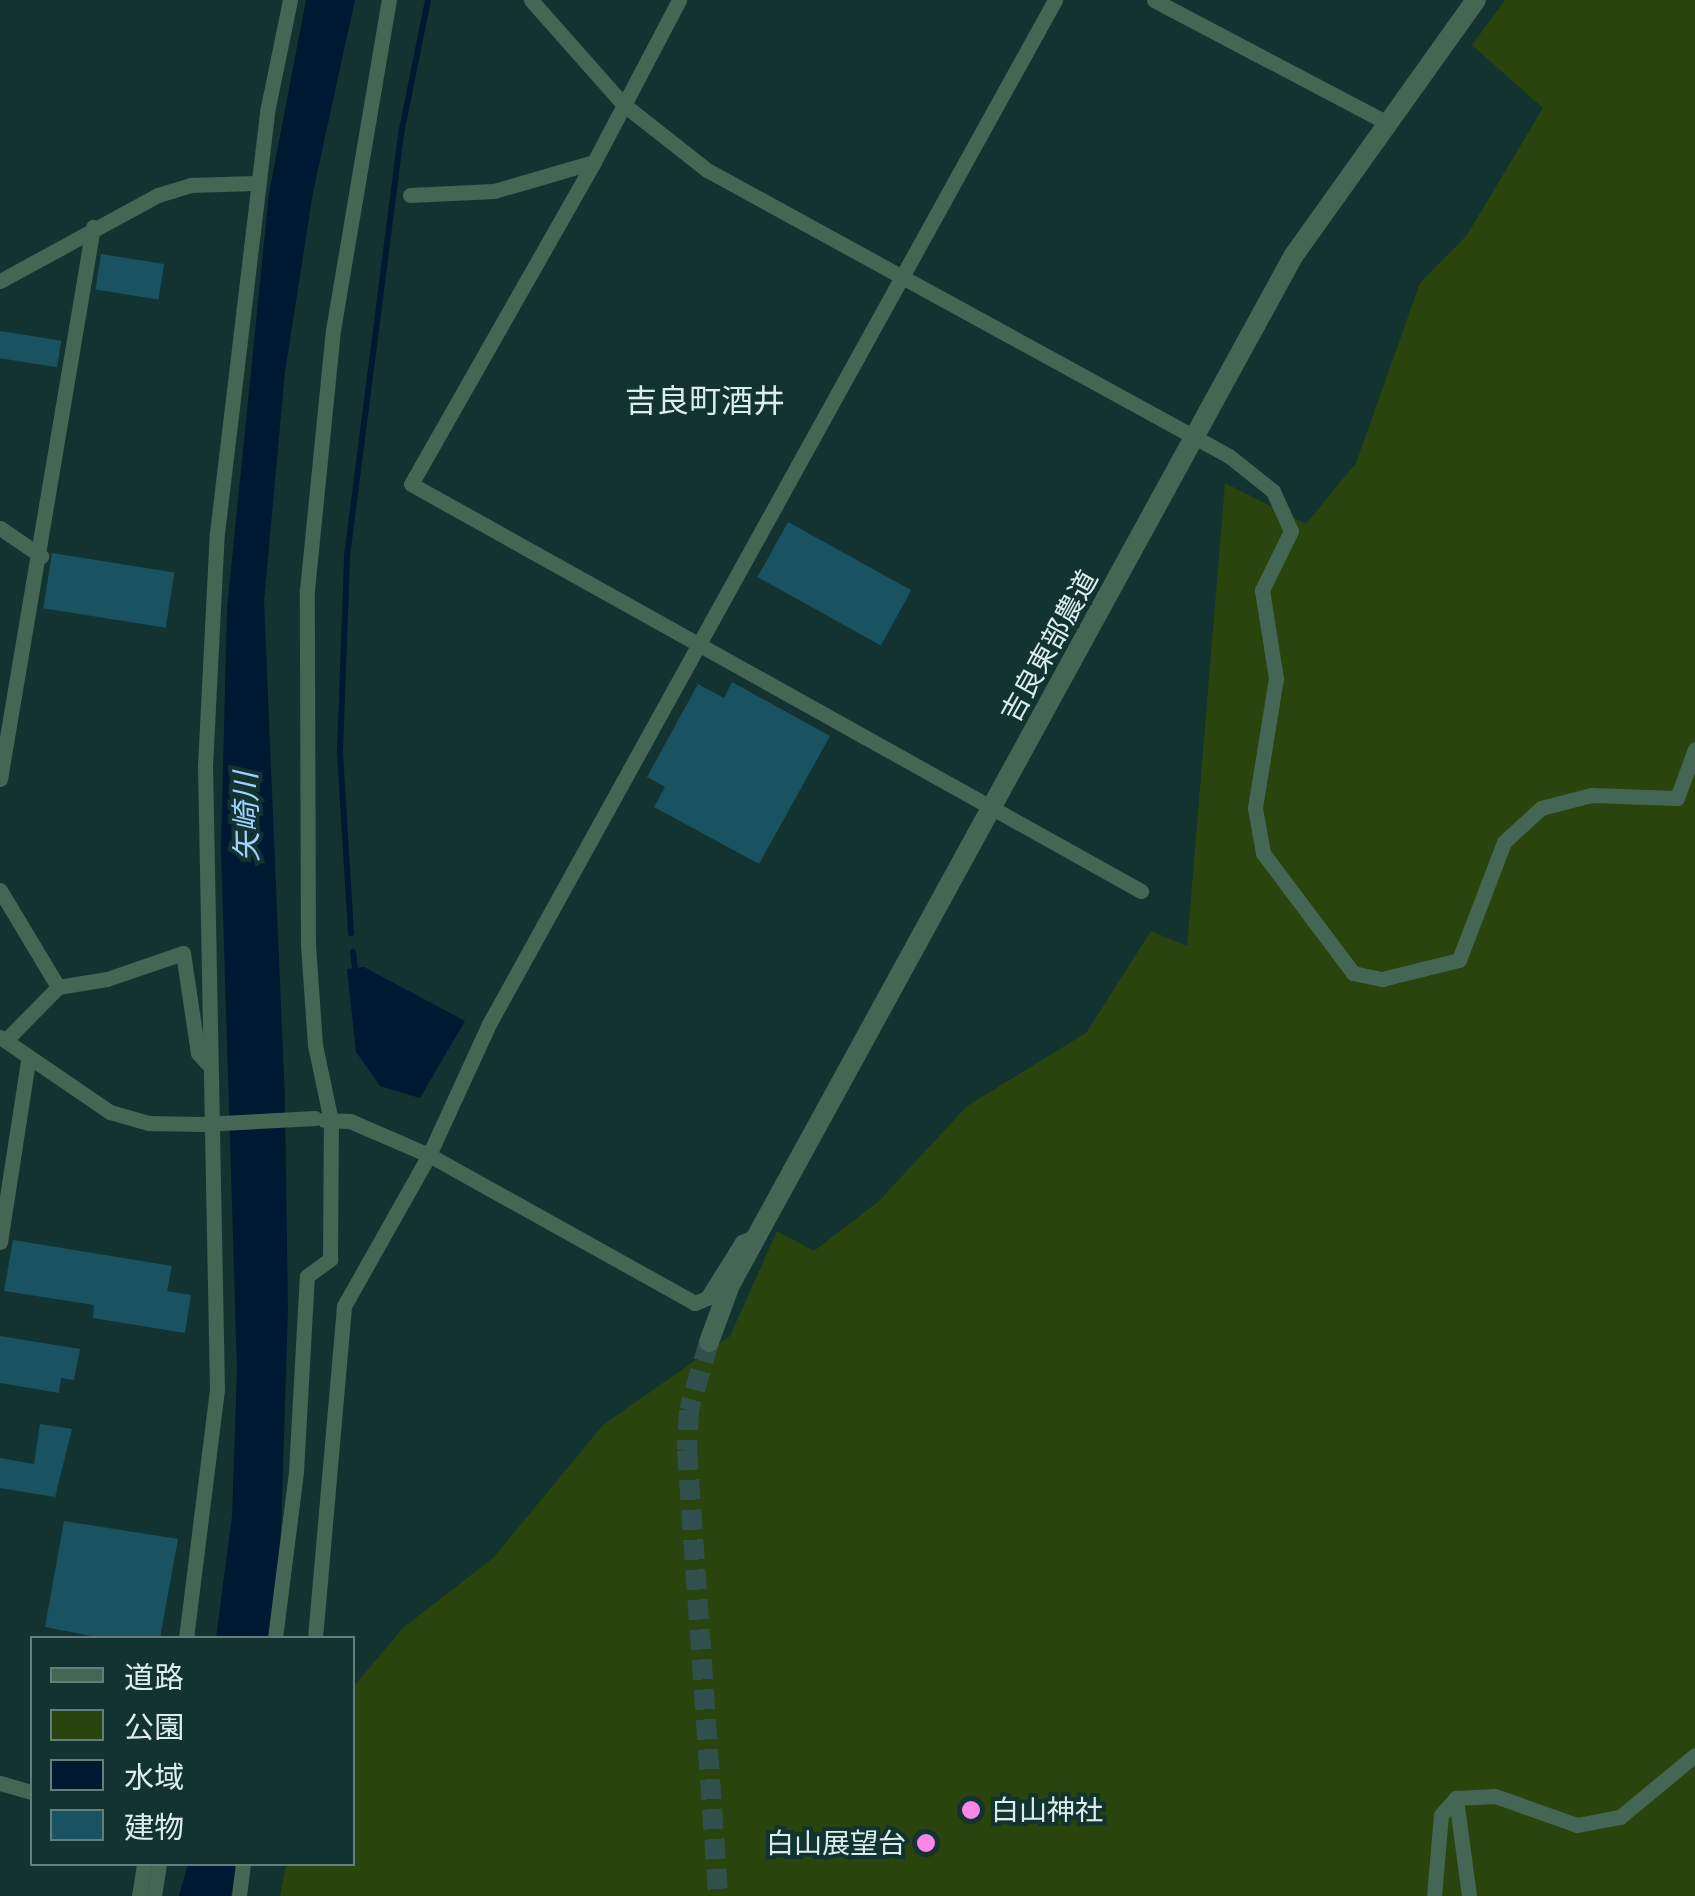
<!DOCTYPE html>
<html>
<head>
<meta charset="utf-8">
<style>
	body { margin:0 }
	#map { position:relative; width:1695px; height:1896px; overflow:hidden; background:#133331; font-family:"PT Sans","Noto Sans JP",sans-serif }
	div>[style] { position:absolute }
	.green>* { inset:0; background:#29440d }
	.water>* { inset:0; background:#001932 }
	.stream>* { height:6px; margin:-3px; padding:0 3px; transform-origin:3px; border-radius:3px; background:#001932 }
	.building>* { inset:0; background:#195261; transform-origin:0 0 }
	.tertiary-tunnel>* { height:20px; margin-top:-10px; transform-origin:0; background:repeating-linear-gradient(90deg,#314f4d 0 20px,transparent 0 30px) }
	.minor>* { height:15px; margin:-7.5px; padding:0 7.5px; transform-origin:7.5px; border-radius:7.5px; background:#466655 }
	.tertiary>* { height:20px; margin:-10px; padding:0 10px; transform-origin:10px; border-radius:10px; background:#466655 }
	.minor-bridge>* { height:15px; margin:-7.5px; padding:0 7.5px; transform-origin:7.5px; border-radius:7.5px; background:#466655 }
	.dots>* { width:28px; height:28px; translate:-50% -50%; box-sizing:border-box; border:5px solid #133331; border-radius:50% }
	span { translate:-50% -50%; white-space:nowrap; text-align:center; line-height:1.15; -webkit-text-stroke:8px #133331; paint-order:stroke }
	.street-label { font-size:28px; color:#dceeec }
	.poi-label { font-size:28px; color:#dceeec }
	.left { translate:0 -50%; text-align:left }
	.right { translate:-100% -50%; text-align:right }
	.water-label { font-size:30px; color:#a2d1fe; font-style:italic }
	.quarter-label { font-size:32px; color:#dceeec }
	.legend { position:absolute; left:30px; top:1636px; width:325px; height:230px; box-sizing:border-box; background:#133331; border:2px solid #637e7c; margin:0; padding:12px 18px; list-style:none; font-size:30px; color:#dceeec }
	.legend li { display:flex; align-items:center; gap:20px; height:50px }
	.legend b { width:50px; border:2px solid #637e7c }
</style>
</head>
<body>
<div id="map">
	<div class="green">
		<i style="clip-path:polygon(1505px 0,1695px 0,1695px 1896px,280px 1896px,286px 1864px,352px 1864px,353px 1687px,404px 1627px,493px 1558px,603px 1425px,730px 1336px,777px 1231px,814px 1251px,879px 1201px,967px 1106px,1086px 1033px,1151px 931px,1187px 946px,1225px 483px,1306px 524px,1356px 463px,1420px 283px,1467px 235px,1543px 108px,1472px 45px)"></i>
	</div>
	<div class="water">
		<i style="clip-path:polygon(306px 0,355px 0,313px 192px,285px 372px,264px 601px,285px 1101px,288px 1311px,280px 1561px,270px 1638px,216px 1638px,232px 1516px,237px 1370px,221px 847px,227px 609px,269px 193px)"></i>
		<i style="clip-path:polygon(364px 967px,465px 1021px,420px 1098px,380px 1086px,356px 1052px,347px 969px)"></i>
		<i style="clip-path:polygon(188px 1864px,237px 1864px,231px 1896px,179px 1896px)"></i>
	</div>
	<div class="stream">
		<i style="left:351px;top:933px;width:182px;rotate:-93.5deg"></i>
		<i style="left:340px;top:751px;width:195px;rotate:-87.9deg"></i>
		<i style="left:347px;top:556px;width:425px;rotate:-82.7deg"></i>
		<i style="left:401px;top:134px;width:137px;rotate:-78.6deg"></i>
		<i style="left:353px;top:952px;width:24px;rotate:83deg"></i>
	</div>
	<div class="building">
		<i style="left:101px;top:254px;width:64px;height:36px;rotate:9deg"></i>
		<i style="left:0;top:331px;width:62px;height:27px;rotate:9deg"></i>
		<i style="left:788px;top:522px;width:141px;height:63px;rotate:29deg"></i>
		<i style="left:52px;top:553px;width:124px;height:56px;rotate:9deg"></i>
		<i style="clip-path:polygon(732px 682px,830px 736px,759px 864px,654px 807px,665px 787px,647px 777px,698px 684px,724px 698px)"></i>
		<i style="clip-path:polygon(13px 1240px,172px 1266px,167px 1291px,191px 1295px,185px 1333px,93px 1318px,94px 1305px,4px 1291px)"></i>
		<i style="clip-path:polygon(0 1336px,80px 1349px,74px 1380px,61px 1378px,59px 1393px,0 1383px)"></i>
		<i style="clip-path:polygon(40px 1424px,72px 1429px,55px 1497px,0 1488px,0 1458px,34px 1464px)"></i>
		<i style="clip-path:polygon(64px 1521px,178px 1539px,160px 1638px,101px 1638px,45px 1627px)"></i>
	</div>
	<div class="tertiary-tunnel">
		<i style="left:709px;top:1342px;width:71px;rotate:106.4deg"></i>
		<i style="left:689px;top:1410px;width:40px;rotate:92.9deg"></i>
		<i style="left:687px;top:1450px;width:447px;rotate:86deg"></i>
	</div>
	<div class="minor">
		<i style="left:531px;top:0;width:139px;rotate:48.5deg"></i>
		<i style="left:623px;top:104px;width:107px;rotate:38.2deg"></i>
		<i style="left:707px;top:170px;width:595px;rotate:28.72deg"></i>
		<i style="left:1229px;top:456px;width:56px;rotate:38.5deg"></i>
		<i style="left:1273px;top:491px;width:44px;rotate:65.8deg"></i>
		<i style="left:1291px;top:531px;width:66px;rotate:116.2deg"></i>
		<i style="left:1262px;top:590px;width:89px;rotate:81deg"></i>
		<i style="left:1276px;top:678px;width:132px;rotate:99.2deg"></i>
		<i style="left:1255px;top:808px;width:46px;rotate:79.9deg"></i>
		<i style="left:1263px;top:853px;width:150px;rotate:53.1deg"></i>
		<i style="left:1353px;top:973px;width:30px;rotate:12deg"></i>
		<i style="left:1382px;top:979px;width:79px;rotate:-13.9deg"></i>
		<i style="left:1459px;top:960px;width:126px;rotate:-69.1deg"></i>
		<i style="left:1504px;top:842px;width:50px;rotate:-42.6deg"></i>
		<i style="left:1541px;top:808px;width:52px;rotate:-14.6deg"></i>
		<i style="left:1591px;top:795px;width:86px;rotate:2deg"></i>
		<i style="left:1677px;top:798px;width:52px;rotate:-69.8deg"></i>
		<i style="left:1154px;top:0;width:261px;rotate:27.8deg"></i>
		<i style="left:594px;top:162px;width:370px;rotate:119.6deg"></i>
		<i style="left:411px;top:484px;width:836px;rotate:29.14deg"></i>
		<i style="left:410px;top:195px;width:84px;rotate:-2.7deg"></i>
		<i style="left:494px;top:191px;width:104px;rotate:-16.2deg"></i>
		<i style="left:594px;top:162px;width:183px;rotate:-62.3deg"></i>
		<i style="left:0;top:281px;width:180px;rotate:-28.6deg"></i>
		<i style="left:158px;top:195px;width:34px;rotate:-17deg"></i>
		<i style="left:190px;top:185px;width:67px;rotate:-1.7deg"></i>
		<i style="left:0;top:528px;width:50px;rotate:34.3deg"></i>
		<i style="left:0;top:779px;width:560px;rotate:-80.44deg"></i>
		<i style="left:0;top:890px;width:113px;rotate:59.1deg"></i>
		<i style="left:0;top:1037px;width:133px;rotate:34.3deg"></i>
		<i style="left:110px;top:1112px;width:40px;rotate:16deg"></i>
		<i style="left:148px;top:1123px;width:53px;rotate:1.1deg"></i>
		<i style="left:6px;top:1040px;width:74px;rotate:-45.5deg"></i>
		<i style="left:58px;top:987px;width:50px;rotate:-9.3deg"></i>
		<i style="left:107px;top:979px;width:80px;rotate:-18.9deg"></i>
		<i style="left:183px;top:953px;width:101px;rotate:81.5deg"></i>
		<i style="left:198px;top:1053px;width:13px;rotate:48deg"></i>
		<i style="left:324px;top:1120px;width:26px;rotate:2deg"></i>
		<i style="left:350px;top:1121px;width:86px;rotate:23.3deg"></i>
		<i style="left:429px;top:1155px;width:304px;rotate:29.1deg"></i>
		<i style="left:695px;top:1303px;width:13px;rotate:-23deg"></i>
		<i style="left:707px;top:1298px;width:66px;rotate:-58deg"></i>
		<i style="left:742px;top:1242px;width:16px;rotate:-22deg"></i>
		<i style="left:0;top:1242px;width:183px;rotate:-81.2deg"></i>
		<i style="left:186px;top:1638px;width:250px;rotate:-82.9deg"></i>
		<i style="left:217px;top:1390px;width:624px;rotate:-91.1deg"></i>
		<i style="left:205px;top:766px;width:233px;rotate:-87.1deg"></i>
		<i style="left:217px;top:533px;width:424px;rotate:-83.2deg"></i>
		<i style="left:267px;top:112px;width:114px;rotate:-78.4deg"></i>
		<i style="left:275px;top:1638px;width:168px;rotate:-82.8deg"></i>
		<i style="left:296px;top:1471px;width:195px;rotate:-86.8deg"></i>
		<i style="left:307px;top:1276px;width:29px;rotate:-36deg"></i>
		<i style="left:330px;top:1259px;width:138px;rotate:-89.6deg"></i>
		<i style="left:331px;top:1121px;width:78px;rotate:-101.9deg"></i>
		<i style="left:315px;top:1045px;width:100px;rotate:-94deg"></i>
		<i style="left:308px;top:945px;width:355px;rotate:-90.2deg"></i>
		<i style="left:307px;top:590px;width:261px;rotate:-84.3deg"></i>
		<i style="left:333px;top:330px;width:335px;rotate:-80.4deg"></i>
		<i style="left:315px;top:1638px;width:333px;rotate:-85deg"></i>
		<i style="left:344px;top:1306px;width:173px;rotate:-60.6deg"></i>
		<i style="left:429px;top:1155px;width:144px;rotate:-65.4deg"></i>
		<i style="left:489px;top:1024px;width:1170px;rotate:-61.07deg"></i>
		<i style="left:0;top:1783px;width:33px;rotate:16deg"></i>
		<i style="left:139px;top:1896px;width:32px;rotate:-81deg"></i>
		<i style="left:154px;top:1896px;width:32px;rotate:-81deg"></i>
		<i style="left:239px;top:1896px;width:32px;rotate:-83deg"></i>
		<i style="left:1434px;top:1896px;width:81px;rotate:-85.1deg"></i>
		<i style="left:1441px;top:1815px;width:23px;rotate:-49deg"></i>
		<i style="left:1469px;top:1896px;width:99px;rotate:-97.6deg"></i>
		<i style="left:1456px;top:1798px;width:39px;rotate:-3deg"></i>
		<i style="left:1495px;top:1796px;width:87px;rotate:19.5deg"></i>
		<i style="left:1577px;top:1825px;width:44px;rotate:-10.5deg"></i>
		<i style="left:1620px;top:1817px;width:97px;rotate:-39.6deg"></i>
	</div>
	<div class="tertiary">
		<i style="left:709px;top:1342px;width:61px;rotate:-69.8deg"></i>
		<i style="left:730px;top:1285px;width:1174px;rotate:-61.3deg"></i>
		<i style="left:1294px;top:255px;width:313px;rotate:-54.5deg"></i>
	</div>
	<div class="minor-bridge">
		<i style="left:201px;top:1124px;width:114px;rotate:-3deg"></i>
	</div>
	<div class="dots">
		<i style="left:971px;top:1810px;background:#fa87e7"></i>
		<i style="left:926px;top:1843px;background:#fa87e7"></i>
	</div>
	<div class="street-label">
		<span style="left:1049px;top:646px;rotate:-61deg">吉良東部農道</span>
	</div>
	<div class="poi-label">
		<span class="left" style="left:991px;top:1810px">白山神社</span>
		<span class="right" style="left:906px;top:1843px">白山展望台</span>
	</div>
	<div class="water-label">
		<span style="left:246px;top:817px;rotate:-91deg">矢崎川</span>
	</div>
	<div class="quarter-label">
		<span style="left:705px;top:400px">吉良町酒井</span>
	</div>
	<ul class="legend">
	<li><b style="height:12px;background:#466655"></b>道路</li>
	<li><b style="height:28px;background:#29440d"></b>公園</li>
	<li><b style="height:28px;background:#001932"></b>水域</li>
	<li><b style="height:28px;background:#195261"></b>建物</li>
	</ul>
</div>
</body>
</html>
